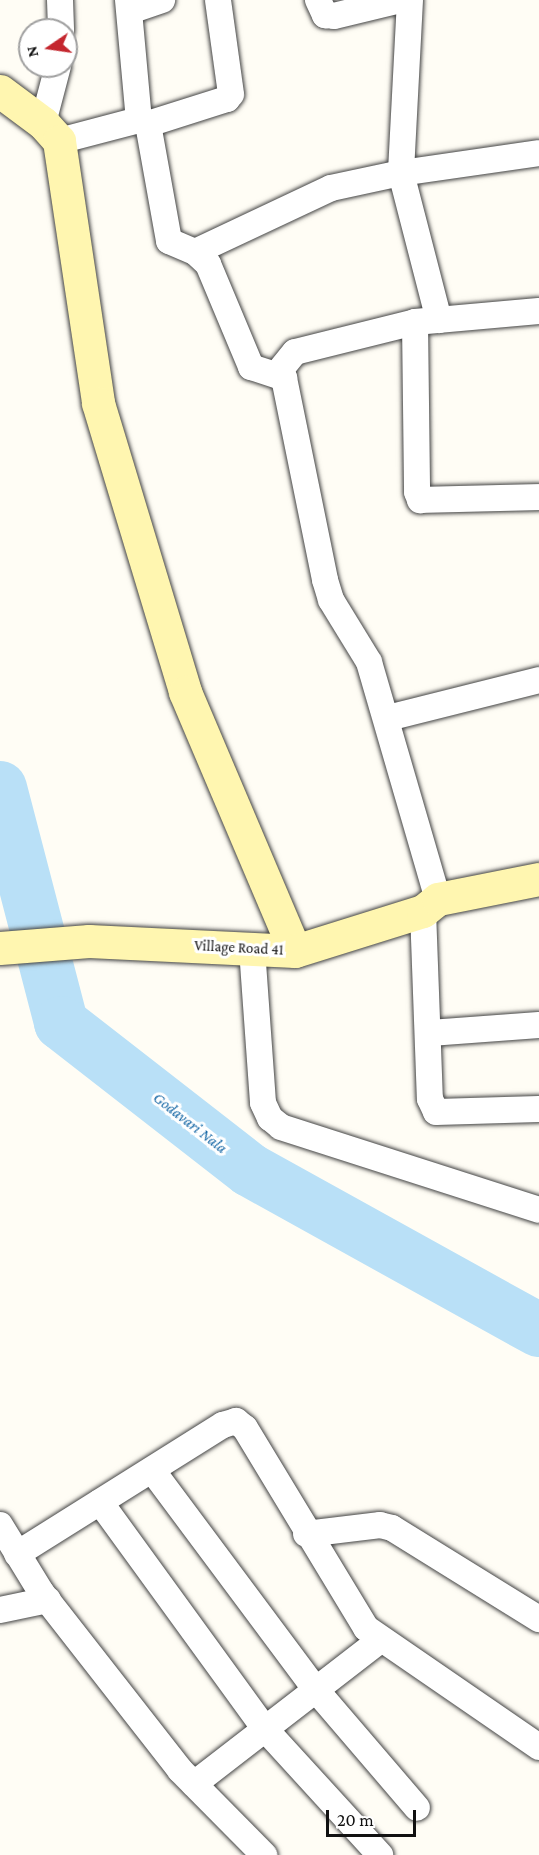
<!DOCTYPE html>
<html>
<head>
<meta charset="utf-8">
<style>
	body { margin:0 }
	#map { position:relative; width:539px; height:1855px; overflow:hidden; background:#fffdf5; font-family:"Crimson Pro",serif }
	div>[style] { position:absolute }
	.river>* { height:54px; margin:-27px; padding:0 27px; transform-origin:27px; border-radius:27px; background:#b9e0f7 }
	.roads { filter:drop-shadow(0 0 2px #444) drop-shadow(0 0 2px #444) }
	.street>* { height:26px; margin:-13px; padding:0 13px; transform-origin:13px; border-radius:13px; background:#fff }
	.secondary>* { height:33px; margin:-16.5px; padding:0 16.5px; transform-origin:16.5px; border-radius:16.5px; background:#fff6b0 }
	span { translate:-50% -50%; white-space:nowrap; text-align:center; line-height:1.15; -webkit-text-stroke:6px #fff; paint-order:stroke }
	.street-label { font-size:15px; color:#111 }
	.water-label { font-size:16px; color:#1768a6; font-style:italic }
	.north { position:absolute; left:18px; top:18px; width:60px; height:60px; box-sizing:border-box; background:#fff; border:2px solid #a0a0a0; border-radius:50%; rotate:257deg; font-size:16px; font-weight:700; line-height:24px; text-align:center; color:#111 }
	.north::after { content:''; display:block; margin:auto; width:21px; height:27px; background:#c4262e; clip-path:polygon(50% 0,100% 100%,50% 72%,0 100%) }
	.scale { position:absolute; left:326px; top:1810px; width:90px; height:27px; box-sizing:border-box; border:3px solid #111; border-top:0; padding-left:8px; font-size:18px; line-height:21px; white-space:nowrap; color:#111; -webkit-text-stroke:4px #fff; paint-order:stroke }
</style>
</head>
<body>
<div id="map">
	<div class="river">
		<i style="left:0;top:788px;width:243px;rotate:75.4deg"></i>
		<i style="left:61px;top:1023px;width:239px;rotate:37.9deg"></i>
		<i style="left:250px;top:1170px;width:330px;rotate:29deg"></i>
	</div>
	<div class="roads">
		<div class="street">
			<i style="left:60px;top:0;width:30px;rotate:88deg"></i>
			<i style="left:128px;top:0;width:121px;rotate:84.8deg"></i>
			<i style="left:318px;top:0;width:17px;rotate:65deg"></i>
			<i style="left:325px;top:15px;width:9px;rotate:6deg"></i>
			<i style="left:334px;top:16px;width:68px;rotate:-13.6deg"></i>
			<i style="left:410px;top:0;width:173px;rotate:93deg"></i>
			<i style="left:401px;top:173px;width:152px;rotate:75.5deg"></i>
			<i style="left:130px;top:11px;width:34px;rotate:-19deg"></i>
			<i style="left:43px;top:123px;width:59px;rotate:-75.3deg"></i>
			<i style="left:148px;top:124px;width:83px;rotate:-17.6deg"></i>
			<i style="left:227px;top:99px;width:6px;rotate:-51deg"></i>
			<i style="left:231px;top:94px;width:95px;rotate:-97.9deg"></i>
			<i style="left:59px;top:141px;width:83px;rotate:-14.7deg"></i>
			<i style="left:139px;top:120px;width:10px;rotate:24deg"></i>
			<i style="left:148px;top:124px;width:119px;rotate:79.8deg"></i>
			<i style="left:169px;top:241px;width:28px;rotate:23deg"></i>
			<i style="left:195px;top:252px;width:18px;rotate:43deg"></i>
			<i style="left:208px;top:264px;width:112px;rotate:67.3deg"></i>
			<i style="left:251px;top:367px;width:35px;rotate:18deg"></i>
			<i style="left:284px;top:378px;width:206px;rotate:78.5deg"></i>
			<i style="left:325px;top:580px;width:21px;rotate:73deg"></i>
			<i style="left:331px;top:600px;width:73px;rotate:58.5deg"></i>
			<i style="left:369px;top:662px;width:247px;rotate:73.8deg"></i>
			<i style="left:195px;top:252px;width:150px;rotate:-25.2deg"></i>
			<i style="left:331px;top:188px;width:72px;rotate:-12.1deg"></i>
			<i style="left:401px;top:173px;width:139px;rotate:-8.2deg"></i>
			<i style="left:415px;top:322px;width:170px;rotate:89.3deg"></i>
			<i style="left:417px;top:492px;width:9px;rotate:69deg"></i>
			<i style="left:420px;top:500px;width:119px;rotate:-1.4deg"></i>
			<i style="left:277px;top:374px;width:28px;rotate:-51deg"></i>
			<i style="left:295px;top:352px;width:124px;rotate:-14deg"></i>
			<i style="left:415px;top:322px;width:124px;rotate:-5.1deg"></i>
			<i style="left:388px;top:718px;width:156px;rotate:-14.1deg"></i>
			<i style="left:423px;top:911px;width:188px;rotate:87.9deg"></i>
			<i style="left:430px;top:1099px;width:14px;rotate:65deg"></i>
			<i style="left:436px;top:1112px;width:103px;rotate:-1.7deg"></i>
			<i style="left:252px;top:949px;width:154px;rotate:85.9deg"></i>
			<i style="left:263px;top:1103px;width:17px;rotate:65deg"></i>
			<i style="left:270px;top:1118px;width:14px;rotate:39deg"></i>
			<i style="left:281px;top:1127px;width:271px;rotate:17.8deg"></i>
			<i style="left:430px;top:1033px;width:109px;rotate:-4.2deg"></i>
			<i style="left:152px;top:1470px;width:274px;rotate:53.3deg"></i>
			<i style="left:316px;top:1690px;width:155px;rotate:49.4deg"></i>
			<i style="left:100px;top:1502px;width:281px;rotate:54deg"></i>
			<i style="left:265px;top:1729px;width:171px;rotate:47.6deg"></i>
			<i style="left:0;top:1525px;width:79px;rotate:58.5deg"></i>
			<i style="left:41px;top:1592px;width:226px;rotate:52deg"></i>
			<i style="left:180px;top:1770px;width:120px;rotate:45.3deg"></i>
			<i style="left:306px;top:1534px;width:75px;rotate:-6.9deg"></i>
			<i style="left:380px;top:1525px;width:12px;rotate:14deg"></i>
			<i style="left:392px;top:1528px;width:173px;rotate:31.8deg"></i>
			<i style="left:17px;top:1554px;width:243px;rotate:-32.1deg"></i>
			<i style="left:223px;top:1425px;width:14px;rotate:-17deg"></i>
			<i style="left:236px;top:1421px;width:11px;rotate:38deg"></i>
			<i style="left:245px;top:1428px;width:234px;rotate:58.8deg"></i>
			<i style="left:366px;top:1628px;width:210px;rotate:34.5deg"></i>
			<i style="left:0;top:1610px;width:49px;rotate:-11.8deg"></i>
			<i style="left:194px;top:1784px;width:235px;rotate:-37.7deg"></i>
		</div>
		<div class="secondary">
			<i style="left:0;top:91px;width:54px;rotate:36.7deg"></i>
			<i style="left:43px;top:123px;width:24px;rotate:48deg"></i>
			<i style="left:59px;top:141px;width:265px;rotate:81.5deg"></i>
			<i style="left:98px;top:403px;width:302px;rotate:73.2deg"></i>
			<i style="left:185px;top:692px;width:281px;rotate:67deg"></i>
			<i style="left:0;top:948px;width:89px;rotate:-4.5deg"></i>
			<i style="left:89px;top:941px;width:206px;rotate:2.8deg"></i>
			<i style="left:295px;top:951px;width:134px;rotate:-17.4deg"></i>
			<i style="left:423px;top:911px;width:19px;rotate:-39deg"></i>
			<i style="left:438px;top:899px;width:103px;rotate:-11.2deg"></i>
		</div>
	</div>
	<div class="street-label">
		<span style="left:239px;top:948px;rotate:3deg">Village Road 41</span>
	</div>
	<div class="water-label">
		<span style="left:190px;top:1123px;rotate:38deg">Godavari Nala</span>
	</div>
	<div class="north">N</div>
	<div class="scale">20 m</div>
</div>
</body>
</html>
